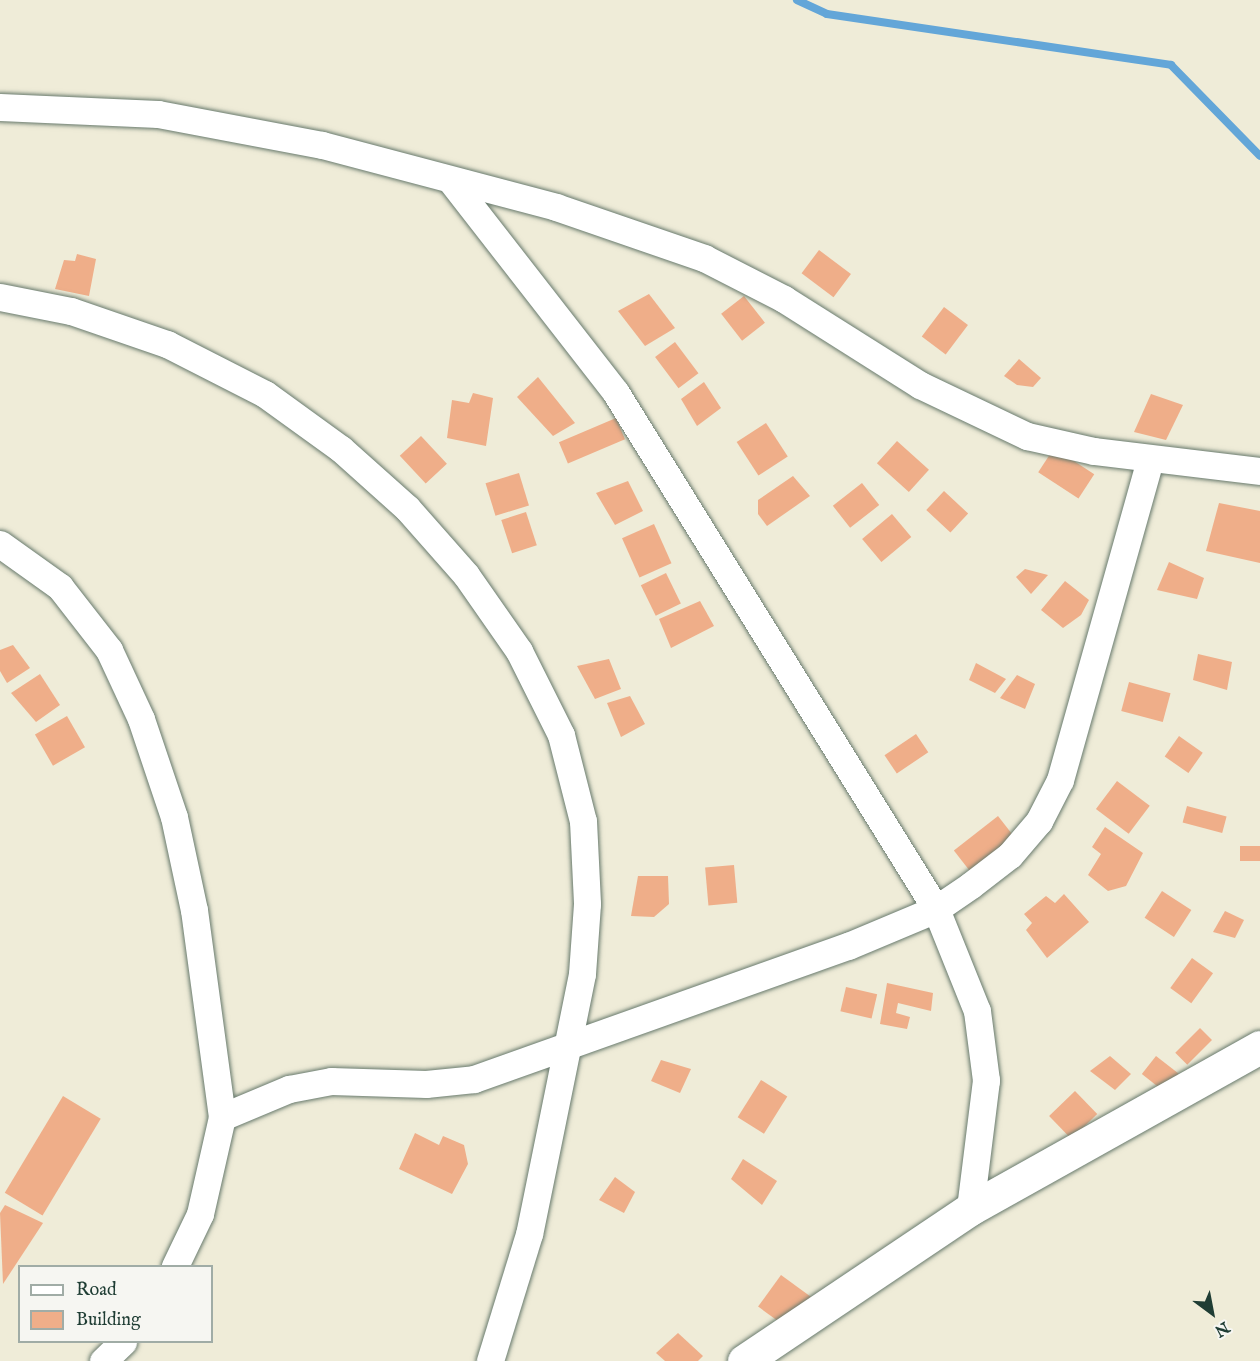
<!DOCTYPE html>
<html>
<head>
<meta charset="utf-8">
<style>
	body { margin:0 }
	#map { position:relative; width:1260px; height:1361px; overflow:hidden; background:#efecd8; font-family:"IM FELL English",serif }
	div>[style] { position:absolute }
	.stream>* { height:8px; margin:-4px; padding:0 4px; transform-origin:4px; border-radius:4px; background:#63a6d8 }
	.building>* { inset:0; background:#efae89; transform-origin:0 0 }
	.roads { filter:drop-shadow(0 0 2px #687a6d) drop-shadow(0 0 2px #687a6d) }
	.minor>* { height:27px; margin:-13.5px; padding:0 13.5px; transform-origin:13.5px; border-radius:13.5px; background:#fff }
	.tertiary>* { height:33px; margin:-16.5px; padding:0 16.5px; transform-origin:16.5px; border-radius:16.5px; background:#fff }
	span { translate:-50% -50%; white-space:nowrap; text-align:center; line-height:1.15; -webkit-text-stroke:4.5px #f6f6f2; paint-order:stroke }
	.legend { position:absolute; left:18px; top:1265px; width:195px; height:78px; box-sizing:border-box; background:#f6f6f2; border:2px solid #a0aca6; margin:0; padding:8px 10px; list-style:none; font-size:18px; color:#1f3d34 }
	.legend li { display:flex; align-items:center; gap:12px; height:30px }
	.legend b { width:30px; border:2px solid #a0aca6 }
	.north { position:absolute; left:1182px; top:1283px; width:60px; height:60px; -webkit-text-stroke:4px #f6f6f2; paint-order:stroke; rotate:148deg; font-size:16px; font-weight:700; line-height:24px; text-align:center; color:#1f3d34 }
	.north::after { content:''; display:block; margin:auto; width:21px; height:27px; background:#1f3d34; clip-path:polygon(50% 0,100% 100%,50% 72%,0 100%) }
</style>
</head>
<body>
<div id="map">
	<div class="stream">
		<i style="left:797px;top:0;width:33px;rotate:25deg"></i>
		<i style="left:827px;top:14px;width:348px;rotate:8.4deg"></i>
		<i style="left:1171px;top:65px;width:127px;rotate:45.6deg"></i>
	</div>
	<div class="building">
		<i style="left:819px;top:250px;width:40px;height:29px;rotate:37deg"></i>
		<i style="clip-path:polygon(77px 254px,96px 259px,89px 296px,55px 289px,64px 260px,75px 261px)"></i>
		<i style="clip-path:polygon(649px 294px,675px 328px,645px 346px,618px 311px)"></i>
		<i style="left:744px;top:296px;width:34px;height:29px;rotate:52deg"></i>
		<i style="left:944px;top:307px;width:30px;height:37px;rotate:37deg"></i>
		<i style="left:675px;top:342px;width:39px;height:25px;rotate:53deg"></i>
		<i style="clip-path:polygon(1019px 359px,1041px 378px,1033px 387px,1017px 385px,1004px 376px)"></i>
		<i style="clip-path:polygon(538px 377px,575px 423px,553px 436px,517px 397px)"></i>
		<i style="clip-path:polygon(704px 382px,721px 408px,697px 426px,681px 399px)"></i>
		<i style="clip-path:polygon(473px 393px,493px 398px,486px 446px,447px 438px,452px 400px,469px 403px)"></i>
		<i style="clip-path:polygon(1151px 394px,1183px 405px,1166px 440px,1134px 432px)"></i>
		<i style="left:616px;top:418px;width:23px;height:62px;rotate:67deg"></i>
		<i style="left:766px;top:423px;width:40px;height:35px;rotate:57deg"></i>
		<i style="left:421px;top:436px;width:38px;height:29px;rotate:47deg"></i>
		<i style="left:897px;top:441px;width:43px;height:30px;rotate:42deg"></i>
		<i style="left:1054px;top:448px;width:48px;height:29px;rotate:33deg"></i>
		<i style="left:519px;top:473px;width:34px;height:35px;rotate:73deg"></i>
		<i style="clip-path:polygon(793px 476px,810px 496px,767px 526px,758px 514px,758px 500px)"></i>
		<i style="clip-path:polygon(628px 481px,643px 511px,615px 525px,596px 493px)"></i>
		<i style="left:862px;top:483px;width:28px;height:37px;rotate:52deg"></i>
		<i style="left:944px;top:491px;width:33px;height:26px;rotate:43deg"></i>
		<i style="clip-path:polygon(1219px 503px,1260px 511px,1260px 563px,1206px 551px)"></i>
		<i style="left:526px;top:512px;width:35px;height:26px;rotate:72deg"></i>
		<i style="left:892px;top:514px;width:30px;height:39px;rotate:50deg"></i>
		<i style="left:654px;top:524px;width:43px;height:35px;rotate:66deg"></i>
		<i style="clip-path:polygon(1169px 562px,1204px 578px,1197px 599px,1157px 590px)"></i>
		<i style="clip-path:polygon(1025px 569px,1048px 575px,1031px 594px,1016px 577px)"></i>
		<i style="left:666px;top:573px;width:34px;height:28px;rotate:64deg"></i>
		<i style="clip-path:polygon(1065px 581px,1089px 600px,1081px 615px,1063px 628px,1041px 610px)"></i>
		<i style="clip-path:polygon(700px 601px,714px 626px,671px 648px,659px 619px)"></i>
		<i style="clip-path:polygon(13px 645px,30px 668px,7px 683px,0 671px,0 650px)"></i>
		<i style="clip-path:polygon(1198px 654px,1232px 662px,1227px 690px,1193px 680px)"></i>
		<i style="clip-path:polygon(609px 659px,621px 689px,595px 699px,577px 666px)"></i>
		<i style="clip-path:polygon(976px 663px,1006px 679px,995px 693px,969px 680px)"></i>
		<i style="clip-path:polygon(40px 674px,60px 705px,36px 722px,11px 693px)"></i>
		<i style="clip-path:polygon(1017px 675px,1035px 684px,1025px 709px,1000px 698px)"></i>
		<i style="left:1129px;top:682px;width:43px;height:30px;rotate:15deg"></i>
		<i style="clip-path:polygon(630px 696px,645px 724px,621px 737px,607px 703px)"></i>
		<i style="left:67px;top:716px;width:36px;height:37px;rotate:60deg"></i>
		<i style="left:916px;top:734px;width:22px;height:38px;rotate:56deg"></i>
		<i style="left:1179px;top:736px;width:29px;height:25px;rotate:35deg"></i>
		<i style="left:1117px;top:781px;width:41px;height:35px;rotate:37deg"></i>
		<i style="left:1187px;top:806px;width:41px;height:17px;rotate:15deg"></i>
		<i style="left:998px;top:816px;width:31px;height:56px;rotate:52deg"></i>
		<i style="clip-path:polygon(1105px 827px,1143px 853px,1126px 886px,1108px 891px,1088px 875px,1101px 854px,1092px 847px)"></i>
		<i style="left:1240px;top:846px;width:20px;height:15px"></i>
		<i style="left:734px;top:865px;width:38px;height:29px;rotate:85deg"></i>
		<i style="clip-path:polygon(638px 876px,668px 876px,669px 904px,654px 917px,631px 916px)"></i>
		<i style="left:1162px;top:891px;width:35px;height:32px;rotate:33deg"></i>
		<i style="clip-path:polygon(1064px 894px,1089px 922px,1047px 958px,1026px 930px,1032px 923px,1024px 914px,1046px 896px,1055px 903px)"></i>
		<i style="clip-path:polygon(1225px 911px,1244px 920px,1235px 938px,1213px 932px)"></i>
		<i style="left:1192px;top:958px;width:26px;height:37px;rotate:36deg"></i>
		<i style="clip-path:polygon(887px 983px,933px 993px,931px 1011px,898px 1003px,896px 1013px,910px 1017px,907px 1029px,880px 1024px)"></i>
		<i style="left:846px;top:987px;width:32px;height:25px;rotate:13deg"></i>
		<i style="left:1200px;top:1028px;width:17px;height:35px;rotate:45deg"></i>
		<i style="clip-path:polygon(1110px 1056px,1131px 1074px,1115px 1090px,1090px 1071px)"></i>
		<i style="left:1156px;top:1056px;width:29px;height:23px;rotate:38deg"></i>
		<i style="clip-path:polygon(661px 1060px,691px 1069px,680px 1093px,651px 1081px)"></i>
		<i style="left:761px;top:1080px;width:31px;height:44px;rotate:32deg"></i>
		<i style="left:1075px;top:1091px;width:32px;height:36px;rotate:46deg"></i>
		<i style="left:63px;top:1096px;width:44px;height:113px;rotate:31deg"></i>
		<i style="clip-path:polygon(415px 1133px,439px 1145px,443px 1136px,464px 1145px,468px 1164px,452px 1194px,399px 1169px)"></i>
		<i style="clip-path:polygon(743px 1159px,777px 1181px,762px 1205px,731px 1179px)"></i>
		<i style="clip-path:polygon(615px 1177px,635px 1192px,624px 1213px,599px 1200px)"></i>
		<i style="clip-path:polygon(5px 1205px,43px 1223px,3px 1284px,0 1213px)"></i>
		<i style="left:781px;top:1275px;width:39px;height:39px;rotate:36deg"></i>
		<i style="clip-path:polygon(678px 1333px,703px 1356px,698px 1361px,665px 1361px,656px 1353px)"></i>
	</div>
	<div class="roads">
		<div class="minor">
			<i style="left:0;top:107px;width:158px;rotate:2.5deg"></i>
			<i style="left:158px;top:114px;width:167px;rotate:10.7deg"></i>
			<i style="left:322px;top:145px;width:242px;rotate:14.8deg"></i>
			<i style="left:556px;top:207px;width:157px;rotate:19deg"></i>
			<i style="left:704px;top:258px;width:90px;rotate:27.1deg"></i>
			<i style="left:784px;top:299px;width:161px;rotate:32.3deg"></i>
			<i style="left:920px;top:385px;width:119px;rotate:25.5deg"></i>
			<i style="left:1027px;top:436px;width:69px;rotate:12.6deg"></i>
			<i style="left:1094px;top:451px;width:167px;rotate:6.9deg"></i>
			<i style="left:452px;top:182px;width:267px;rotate:52.1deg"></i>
			<i style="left:616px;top:393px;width:607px;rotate:58.19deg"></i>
			<i style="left:936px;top:909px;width:110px;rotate:68.1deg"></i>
			<i style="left:977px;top:1011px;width:70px;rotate:82.6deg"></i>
			<i style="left:986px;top:1080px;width:130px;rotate:97.1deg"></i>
			<i style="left:0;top:297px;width:72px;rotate:11.2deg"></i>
			<i style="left:71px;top:311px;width:102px;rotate:19deg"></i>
			<i style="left:167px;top:344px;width:110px;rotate:27deg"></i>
			<i style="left:265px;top:394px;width:94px;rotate:35.9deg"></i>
			<i style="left:341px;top:449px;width:89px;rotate:41.8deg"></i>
			<i style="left:407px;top:508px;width:89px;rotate:48.6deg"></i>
			<i style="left:466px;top:575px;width:93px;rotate:55.1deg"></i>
			<i style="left:519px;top:651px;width:94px;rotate:63.4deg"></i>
			<i style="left:561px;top:735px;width:89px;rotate:75.7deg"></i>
			<i style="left:583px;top:821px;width:83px;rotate:87.2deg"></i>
			<i style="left:587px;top:904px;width:70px;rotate:94.1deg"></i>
			<i style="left:582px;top:974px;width:265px;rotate:101.5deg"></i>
			<i style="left:529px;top:1234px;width:133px;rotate:107.1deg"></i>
			<i style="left:0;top:544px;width:74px;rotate:35.6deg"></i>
			<i style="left:60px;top:587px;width:80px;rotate:52.1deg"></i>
			<i style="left:109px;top:650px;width:76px;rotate:65.1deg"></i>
			<i style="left:141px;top:719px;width:103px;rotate:71.4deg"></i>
			<i style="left:174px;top:817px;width:95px;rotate:77.9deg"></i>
			<i style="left:194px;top:910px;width:209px;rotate:82.3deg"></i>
			<i style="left:222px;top:1117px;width:99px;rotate:102.8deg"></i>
			<i style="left:200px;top:1214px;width:58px;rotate:115.7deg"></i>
			<i style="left:222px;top:1117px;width:73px;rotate:-22.7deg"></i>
			<i style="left:289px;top:1089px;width:43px;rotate:-10.8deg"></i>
			<i style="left:331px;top:1081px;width:95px;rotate:1.8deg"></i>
			<i style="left:426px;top:1084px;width:48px;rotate:-5.9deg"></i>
			<i style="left:474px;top:1079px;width:397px;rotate:-19.6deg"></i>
			<i style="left:848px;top:946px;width:95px;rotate:-22.8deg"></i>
			<i style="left:936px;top:909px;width:42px;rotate:-34.4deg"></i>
			<i style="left:971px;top:885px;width:49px;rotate:-37.6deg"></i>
			<i style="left:1010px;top:855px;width:45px;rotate:-49.5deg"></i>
			<i style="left:1039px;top:821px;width:46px;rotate:-62.9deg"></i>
			<i style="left:1060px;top:780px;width:333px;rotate:-74.3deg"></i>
			<i style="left:103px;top:1361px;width:28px;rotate:-44deg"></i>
		</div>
		<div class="tertiary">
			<i style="left:744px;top:1361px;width:272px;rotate:-33.9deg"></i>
			<i style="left:970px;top:1209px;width:332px;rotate:-29.2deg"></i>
		</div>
	</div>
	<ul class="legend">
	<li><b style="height:8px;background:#fff"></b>Road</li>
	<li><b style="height:16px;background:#efae89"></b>Building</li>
	</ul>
	<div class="north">N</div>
</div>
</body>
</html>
